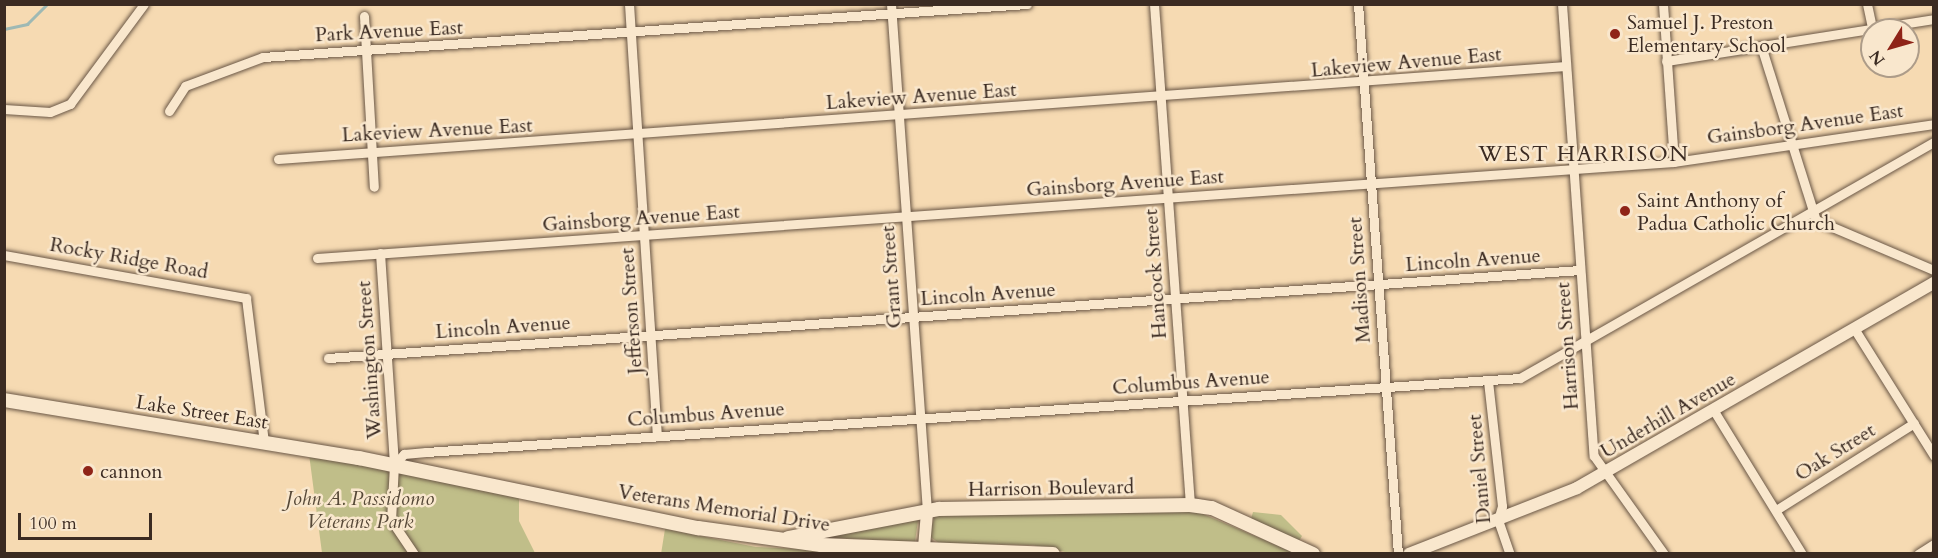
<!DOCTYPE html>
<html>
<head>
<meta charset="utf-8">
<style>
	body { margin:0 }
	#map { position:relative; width:1938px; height:558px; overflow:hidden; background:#f6dab2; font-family:Cardo,serif }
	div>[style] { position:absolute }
	.green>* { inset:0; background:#c0be89 }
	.stream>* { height:3px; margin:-1.5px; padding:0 1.5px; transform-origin:1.5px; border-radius:1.5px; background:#9eb9b4 }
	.roads { filter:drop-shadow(0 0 2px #6a5746) drop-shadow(0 0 2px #6a5746) }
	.minor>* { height:9px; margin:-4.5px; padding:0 4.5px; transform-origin:4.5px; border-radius:4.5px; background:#f9e7cd }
	.tertiary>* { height:12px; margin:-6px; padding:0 6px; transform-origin:6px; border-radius:6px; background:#f9e7cd }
	.secondary>* { height:14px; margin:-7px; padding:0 7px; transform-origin:7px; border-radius:7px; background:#f9e7cd }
	.dots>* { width:16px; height:16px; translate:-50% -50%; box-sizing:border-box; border:3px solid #f9e7cd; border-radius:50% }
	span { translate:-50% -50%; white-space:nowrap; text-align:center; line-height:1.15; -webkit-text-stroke:5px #f9e7cd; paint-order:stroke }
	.poi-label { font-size:20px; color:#3b2b22 }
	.left { translate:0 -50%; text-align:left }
	.street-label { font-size:20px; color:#3b2b22 }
	.park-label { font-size:20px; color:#564837; font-style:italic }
	.quarter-label { font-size:22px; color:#3b2b22; letter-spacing:1.5px }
	.frame { position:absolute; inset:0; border:6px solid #3b2b22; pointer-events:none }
	.north { position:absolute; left:1860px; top:18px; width:60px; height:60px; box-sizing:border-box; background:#f9e7cd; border:2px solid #ad9c89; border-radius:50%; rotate:233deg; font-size:16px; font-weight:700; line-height:24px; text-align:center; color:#3b2b22 }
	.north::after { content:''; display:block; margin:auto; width:21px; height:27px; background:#8f2418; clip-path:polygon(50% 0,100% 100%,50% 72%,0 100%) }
	.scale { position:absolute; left:18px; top:513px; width:134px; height:27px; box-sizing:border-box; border:3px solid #3b2b22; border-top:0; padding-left:8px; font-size:18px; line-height:21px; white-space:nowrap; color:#3b2b22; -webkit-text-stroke:4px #f9e7cd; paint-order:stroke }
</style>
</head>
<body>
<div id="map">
	<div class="green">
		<i style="clip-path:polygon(309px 454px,519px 497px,519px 521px,535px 553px,322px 553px)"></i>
		<i style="clip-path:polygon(1196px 511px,1295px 553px,1074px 554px,1033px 545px,939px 543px,929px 536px,935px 515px)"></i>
		<i style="clip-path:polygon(1253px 512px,1281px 515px,1302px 536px,1299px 541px,1251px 519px)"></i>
		<i style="clip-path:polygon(918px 520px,915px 542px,818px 537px)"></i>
		<i style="clip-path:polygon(665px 529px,756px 547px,896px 553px,661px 554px)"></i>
	</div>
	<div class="stream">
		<i style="left:4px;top:29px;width:24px;rotate:-12deg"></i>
		<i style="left:27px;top:24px;width:28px;rotate:-45deg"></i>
	</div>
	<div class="roads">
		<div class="minor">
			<i style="left:629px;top:4px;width:433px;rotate:86.3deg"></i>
			<i style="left:891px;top:4px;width:508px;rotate:85.94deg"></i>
			<i style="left:1154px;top:4px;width:502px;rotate:85.89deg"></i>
			<i style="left:1358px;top:4px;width:551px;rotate:85.84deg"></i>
			<i style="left:1562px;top:4px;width:453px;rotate:86deg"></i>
			<i style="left:1594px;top:456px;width:120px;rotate:54.5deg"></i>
			<i style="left:1663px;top:4px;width:158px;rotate:86deg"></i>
			<i style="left:1867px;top:4px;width:25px;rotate:78deg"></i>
			<i style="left:364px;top:16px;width:171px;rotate:86.7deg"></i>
			<i style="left:1761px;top:46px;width:182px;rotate:72.5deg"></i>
			<i style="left:1816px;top:220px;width:128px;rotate:23deg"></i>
			<i style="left:1666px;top:61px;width:271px;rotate:-8.9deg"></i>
			<i style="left:4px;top:109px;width:46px;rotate:3.7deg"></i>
			<i style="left:50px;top:112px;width:22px;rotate:-22deg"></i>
			<i style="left:70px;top:104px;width:124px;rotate:-53.5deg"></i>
			<i style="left:169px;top:111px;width:30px;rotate:-57deg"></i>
			<i style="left:185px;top:86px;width:83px;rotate:-20.4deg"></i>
			<i style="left:263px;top:57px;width:766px;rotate:-3.97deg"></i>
			<i style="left:278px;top:159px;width:1291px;rotate:-4.13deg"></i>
			<i style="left:380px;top:253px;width:212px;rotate:86.2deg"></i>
			<i style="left:394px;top:465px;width:55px;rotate:93.1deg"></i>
			<i style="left:391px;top:520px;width:41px;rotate:55.9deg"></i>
			<i style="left:4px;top:255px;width:246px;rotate:10.1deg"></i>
			<i style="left:246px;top:298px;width:145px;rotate:82.9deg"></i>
			<i style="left:317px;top:258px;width:1360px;rotate:-4.05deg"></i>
			<i style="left:1674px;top:162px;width:263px;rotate:-8.3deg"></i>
			<i style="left:1855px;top:330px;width:149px;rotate:57.9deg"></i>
			<i style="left:328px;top:358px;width:1254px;rotate:-4.02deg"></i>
			<i style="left:1488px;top:381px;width:126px;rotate:83.6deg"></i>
			<i style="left:1502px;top:506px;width:15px;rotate:106deg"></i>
			<i style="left:1498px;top:520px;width:36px;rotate:71deg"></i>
			<i style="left:1714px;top:411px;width:168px;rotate:58.4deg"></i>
			<i style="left:394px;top:465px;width:15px;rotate:-48deg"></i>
			<i style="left:404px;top:454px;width:22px;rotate:-5deg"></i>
			<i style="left:426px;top:452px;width:1096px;rotate:-3.87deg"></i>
			<i style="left:1520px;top:378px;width:477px;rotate:-29.7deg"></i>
			<i style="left:1776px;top:510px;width:163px;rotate:-32.2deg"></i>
			<i style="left:1918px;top:554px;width:19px;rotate:-32deg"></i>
		</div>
		<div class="tertiary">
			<i style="left:924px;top:547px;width:36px;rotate:-85deg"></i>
			<i style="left:1409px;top:554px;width:180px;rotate:-21.4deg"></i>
			<i style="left:1577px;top:488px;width:412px;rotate:-29.9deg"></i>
		</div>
		<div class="secondary">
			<i style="left:4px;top:400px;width:360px;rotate:9.3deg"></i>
			<i style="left:359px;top:458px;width:346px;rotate:11.7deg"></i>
			<i style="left:698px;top:528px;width:124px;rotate:7.9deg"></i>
			<i style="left:821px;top:545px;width:232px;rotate:2.2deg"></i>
			<i style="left:788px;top:538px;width:154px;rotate:-10.9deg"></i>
			<i style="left:939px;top:509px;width:251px;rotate:-0.9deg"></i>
			<i style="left:1190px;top:505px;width:22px;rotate:8deg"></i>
			<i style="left:1212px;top:508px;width:111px;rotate:24.5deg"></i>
		</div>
	</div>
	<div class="dots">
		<i style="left:1615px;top:34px;background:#8f2418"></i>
		<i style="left:1625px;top:211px;background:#8f2418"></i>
		<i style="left:88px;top:471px;background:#8f2418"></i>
	</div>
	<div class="poi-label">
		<span class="left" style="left:1627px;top:34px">Samuel J. Preston<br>Elementary School</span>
		<span class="left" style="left:1637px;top:212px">Saint Anthony of<br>Padua Catholic Church</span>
		<span class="left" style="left:100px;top:471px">cannon</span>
	</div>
	<div class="street-label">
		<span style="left:389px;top:31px;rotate:-3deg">Park Avenue East</span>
		<span style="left:1406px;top:62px;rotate:-5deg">Lakeview Avenue East</span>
		<span style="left:921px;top:96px;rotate:-4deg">Lakeview Avenue East</span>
		<span style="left:1805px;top:124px;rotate:-8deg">Gainsborg Avenue East</span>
		<span style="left:437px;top:130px;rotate:-3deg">Lakeview Avenue East</span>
		<span style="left:1125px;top:183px;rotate:-4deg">Gainsborg Avenue East</span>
		<span style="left:641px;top:218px;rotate:-4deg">Gainsborg Avenue East</span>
		<span style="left:129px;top:258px;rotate:10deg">Rocky Ridge Road</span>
		<span style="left:1473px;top:260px;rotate:-4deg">Lincoln Avenue</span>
		<span style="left:1155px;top:274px;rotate:-94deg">Hancock Street</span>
		<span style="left:891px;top:277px;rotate:-94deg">Grant Street</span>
		<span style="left:1359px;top:280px;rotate:-94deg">Madison Street</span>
		<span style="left:988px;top:294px;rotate:-4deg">Lincoln Avenue</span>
		<span style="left:631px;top:311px;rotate:-94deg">Jefferson Street</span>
		<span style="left:503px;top:327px;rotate:-4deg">Lincoln Avenue</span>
		<span style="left:1567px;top:346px;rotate:-94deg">Harrison Street</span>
		<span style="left:369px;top:360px;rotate:-94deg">Washington Street</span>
		<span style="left:1191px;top:382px;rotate:-4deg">Columbus Avenue</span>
		<span style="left:202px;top:412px;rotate:9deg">Lake Street East</span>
		<span style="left:706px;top:414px;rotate:-4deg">Columbus Avenue</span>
		<span style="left:1668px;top:415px;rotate:-30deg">Underhill Avenue</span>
		<span style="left:1835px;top:452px;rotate:-32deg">Oak Street</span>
		<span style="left:1479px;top:469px;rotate:-95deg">Daniel Street</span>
		<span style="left:1051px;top:488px;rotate:-1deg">Harrison Boulevard</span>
		<span style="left:724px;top:508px;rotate:9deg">Veterans Memorial Drive</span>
	</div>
	<div class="park-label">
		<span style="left:360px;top:510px">John A. Passidomo<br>Veterans Park</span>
	</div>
	<div class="quarter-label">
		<span style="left:1584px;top:155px">WEST HARRISON</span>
	</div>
	<div class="frame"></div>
	<div class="north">N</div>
	<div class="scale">100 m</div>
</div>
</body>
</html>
